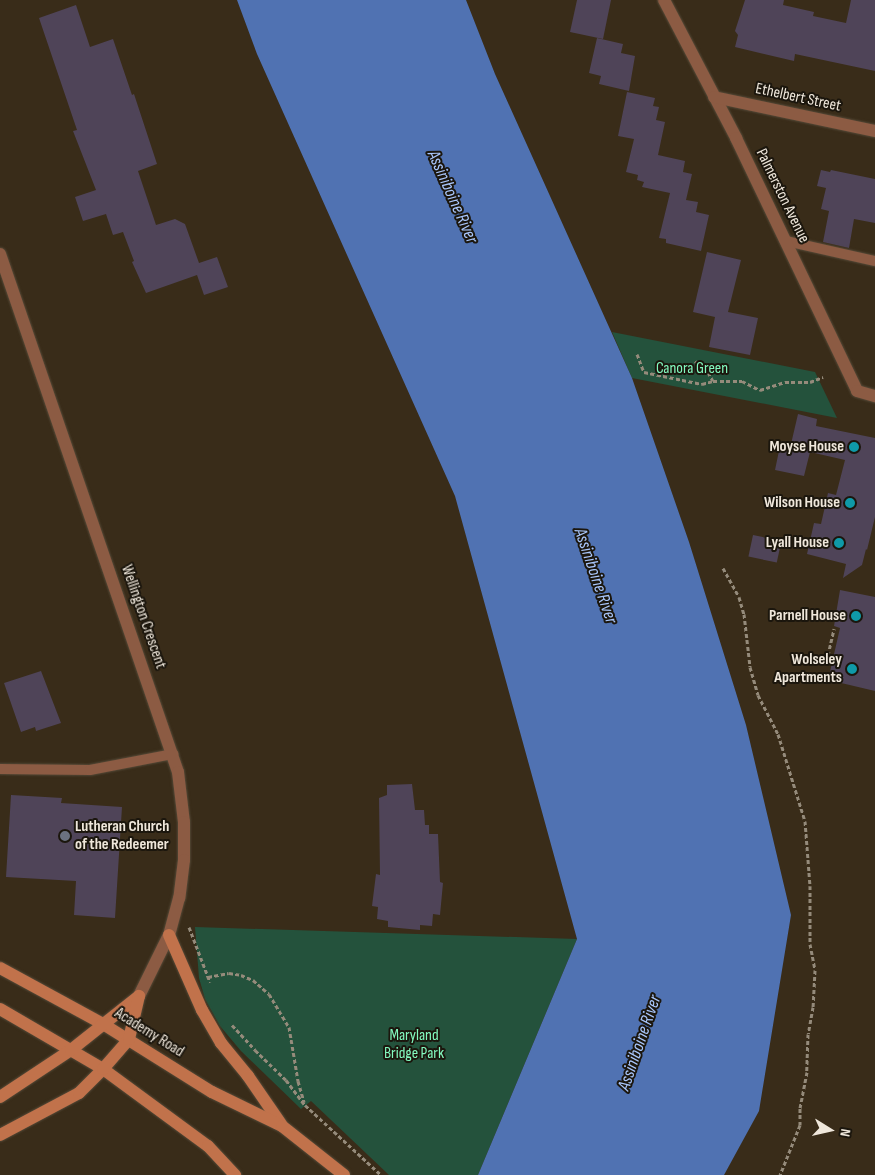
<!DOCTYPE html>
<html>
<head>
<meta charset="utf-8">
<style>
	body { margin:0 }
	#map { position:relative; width:875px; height:1175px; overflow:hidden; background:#392c19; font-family:"Sofia Sans Condensed",sans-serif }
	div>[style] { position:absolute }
	.green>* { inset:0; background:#24523c }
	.water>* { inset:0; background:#5072b2 }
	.building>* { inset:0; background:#4f4458; transform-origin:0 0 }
	.path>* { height:3px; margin-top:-1.5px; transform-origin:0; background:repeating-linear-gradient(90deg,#958b7b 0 4px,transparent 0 6.5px) }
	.roads { filter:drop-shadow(0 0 1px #564a38) drop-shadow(0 0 1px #564a38) }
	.lane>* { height:10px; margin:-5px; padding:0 5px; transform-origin:5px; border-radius:5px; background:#8c5b43 }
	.street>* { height:12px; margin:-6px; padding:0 6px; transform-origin:6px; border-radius:6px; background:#8c5b43 }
	.secondary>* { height:12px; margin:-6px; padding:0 6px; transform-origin:6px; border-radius:6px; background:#c1724b }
	.dots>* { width:14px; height:14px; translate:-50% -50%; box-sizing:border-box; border:2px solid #1b160d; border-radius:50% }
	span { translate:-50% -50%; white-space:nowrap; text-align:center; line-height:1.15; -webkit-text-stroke:4px #1b160d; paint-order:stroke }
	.street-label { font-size:16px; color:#efe7db }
	.park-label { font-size:16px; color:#83f9bf }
	.poi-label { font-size:16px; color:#efe7db; font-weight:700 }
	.right { translate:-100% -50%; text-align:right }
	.left { translate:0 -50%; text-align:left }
	.water-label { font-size:18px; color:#a9c6fb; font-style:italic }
	.north { position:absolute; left:805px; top:1105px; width:50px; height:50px; -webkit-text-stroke:4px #1b160d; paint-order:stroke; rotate:100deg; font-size:14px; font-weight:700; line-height:20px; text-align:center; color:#efe7db }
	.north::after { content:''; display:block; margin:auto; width:18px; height:22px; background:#efe7db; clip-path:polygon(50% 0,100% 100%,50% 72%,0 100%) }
</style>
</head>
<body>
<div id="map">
	<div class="green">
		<i style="clip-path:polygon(612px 332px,815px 372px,837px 418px,632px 378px)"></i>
		<i style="clip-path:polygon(195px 927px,577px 939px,478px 1175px,389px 1175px,311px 1101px,301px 1109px,241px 1051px,220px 1026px,205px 999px,199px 978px)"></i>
	</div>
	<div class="water">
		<i style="clip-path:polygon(237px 0,466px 0,495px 74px,632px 378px,689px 542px,746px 725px,791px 915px,759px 1111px,724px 1175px,478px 1175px,577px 939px,455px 496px,257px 54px)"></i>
	</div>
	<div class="building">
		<i style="clip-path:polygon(577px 0,611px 0,603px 39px,570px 32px)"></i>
		<i style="clip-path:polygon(745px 0,784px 0,783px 5px,814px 12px,813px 16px,846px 23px,851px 0,875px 0,875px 71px,795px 54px,794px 61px,735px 47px,738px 35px,735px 31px)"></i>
		<i style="clip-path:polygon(76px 5px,90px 47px,113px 39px,132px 95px,134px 94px,157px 164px,138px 171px,156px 225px,175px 219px,185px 224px,199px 263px,217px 257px,228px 287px,204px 295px,197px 275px,146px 293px,132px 262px,134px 261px,123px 232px,113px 235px,106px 214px,83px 221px,75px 197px,96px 190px,73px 131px,77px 130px,39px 18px)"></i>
		<i style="clip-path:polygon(597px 38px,623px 44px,621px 53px,635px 56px,629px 91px,599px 84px,601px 76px,589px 73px)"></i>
		<i style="clip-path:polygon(627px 92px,655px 98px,653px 106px,659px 107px,656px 120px,665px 122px,658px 155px,685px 161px,683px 172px,692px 174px,686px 200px,698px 202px,696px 212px,709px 215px,701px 251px,666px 243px,666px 239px,659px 238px,670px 193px,642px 187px,644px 182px,637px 180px,638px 175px,626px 172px,634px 139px,618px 136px)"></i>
		<i style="clip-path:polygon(821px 170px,830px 172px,831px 170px,875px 179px,875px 223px,854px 219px,849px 248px,823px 242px,829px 211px,821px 209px,826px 188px,817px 186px)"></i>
		<i style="clip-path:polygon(707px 252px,741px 260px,728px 312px,758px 318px,750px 355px,709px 347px,715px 317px,693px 312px)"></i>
		<i style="clip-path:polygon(798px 414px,817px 419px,816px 426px,875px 438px,875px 517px,867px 550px,866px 549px,862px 565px,843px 578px,846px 564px,807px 554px,814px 523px,821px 524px,828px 493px,836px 495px,845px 460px,810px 452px,804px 476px,775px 470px,781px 441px,791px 444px)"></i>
		<i style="left:753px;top:535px;width:29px;height:22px;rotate:12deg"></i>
		<i style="clip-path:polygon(840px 590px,875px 597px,875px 691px,837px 682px,838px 678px,829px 676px,840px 628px,834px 626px)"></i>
		<i style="clip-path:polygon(41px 671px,61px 723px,36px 731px,35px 727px,21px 732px,4px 683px)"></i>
		<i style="clip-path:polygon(412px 784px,415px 810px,424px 810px,425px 825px,429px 825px,429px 834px,438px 834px,440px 882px,443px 883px,440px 915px,433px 914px,432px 926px,420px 925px,420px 930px,388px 927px,388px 921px,377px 919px,378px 907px,372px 906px,376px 874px,380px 875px,379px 798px,387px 795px,387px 785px)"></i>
		<i style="clip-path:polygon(11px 795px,62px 798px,61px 803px,122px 807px,115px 918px,74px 915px,76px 881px,6px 877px)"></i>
	</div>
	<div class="path">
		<i style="left:637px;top:354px;width:19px;rotate:69deg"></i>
		<i style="left:644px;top:372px;width:59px;rotate:11.7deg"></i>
		<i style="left:702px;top:384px;width:11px;rotate:-15deg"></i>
		<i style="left:695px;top:361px;width:17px;rotate:40deg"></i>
		<i style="left:708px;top:372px;width:10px;rotate:61deg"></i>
		<i style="left:713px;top:381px;width:29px"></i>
		<i style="left:742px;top:381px;width:20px;rotate:27deg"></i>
		<i style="left:760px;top:390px;width:26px;rotate:-18deg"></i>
		<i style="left:785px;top:382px;width:25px"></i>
		<i style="left:810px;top:382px;width:14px;rotate:-21deg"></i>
		<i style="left:723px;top:568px;width:33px;rotate:61deg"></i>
		<i style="left:739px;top:597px;width:18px;rotate:74deg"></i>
		<i style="left:744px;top:614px;width:53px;rotate:83.5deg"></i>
		<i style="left:750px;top:667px;width:29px;rotate:74deg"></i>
		<i style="left:758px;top:695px;width:44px;rotate:62.9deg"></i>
		<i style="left:778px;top:734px;width:91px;rotate:72.8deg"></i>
		<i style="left:805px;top:821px;width:65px;rotate:85.6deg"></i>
		<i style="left:810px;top:886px;width:58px;rotate:90deg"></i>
		<i style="left:810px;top:944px;width:26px;rotate:79deg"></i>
		<i style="left:815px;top:970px;width:37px;rotate:93deg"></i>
		<i style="left:813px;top:1007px;width:27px;rotate:100deg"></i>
		<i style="left:808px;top:1034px;width:38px;rotate:92deg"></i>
		<i style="left:807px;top:1072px;width:37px;rotate:101deg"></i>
		<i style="left:800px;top:1108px;width:17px;rotate:90deg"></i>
		<i style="left:800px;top:1125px;width:54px;rotate:111.8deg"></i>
		<i style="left:828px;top:655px;width:27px;rotate:-77deg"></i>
		<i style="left:189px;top:927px;width:59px;rotate:69.1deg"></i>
		<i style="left:208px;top:977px;width:21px;rotate:-11deg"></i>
		<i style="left:229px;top:973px;width:12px;rotate:9deg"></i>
		<i style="left:241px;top:975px;width:13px;rotate:23deg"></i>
		<i style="left:253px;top:980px;width:21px;rotate:41deg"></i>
		<i style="left:269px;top:994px;width:39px;rotate:59deg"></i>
		<i style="left:289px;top:1027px;width:55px;rotate:80.5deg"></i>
		<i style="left:298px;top:1081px;width:22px;rotate:74deg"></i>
		<i style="left:232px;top:1025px;width:34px;rotate:47deg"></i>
		<i style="left:255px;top:1050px;width:43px;rotate:44.1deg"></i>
		<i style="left:286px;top:1080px;width:31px;rotate:53deg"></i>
		<i style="left:305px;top:1105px;width:103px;rotate:42.6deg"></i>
	</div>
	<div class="roads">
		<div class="lane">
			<i style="left:786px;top:241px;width:91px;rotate:12.7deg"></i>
			<i style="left:0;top:769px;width:90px;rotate:0.6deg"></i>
			<i style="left:90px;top:770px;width:85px;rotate:-10.9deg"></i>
		</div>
		<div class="street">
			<i style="left:664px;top:0;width:156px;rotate:62.4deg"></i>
			<i style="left:736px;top:138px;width:280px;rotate:64.4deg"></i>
			<i style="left:857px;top:391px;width:19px;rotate:16deg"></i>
			<i style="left:714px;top:97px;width:165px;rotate:11.9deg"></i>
			<i style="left:0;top:254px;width:548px;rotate:71.04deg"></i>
			<i style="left:178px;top:772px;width:50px;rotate:83.2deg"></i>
			<i style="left:184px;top:822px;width:38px;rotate:90deg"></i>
			<i style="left:184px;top:860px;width:38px;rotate:97deg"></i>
			<i style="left:179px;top:898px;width:38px;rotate:105deg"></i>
			<i style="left:169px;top:935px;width:68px;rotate:116.2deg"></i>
		</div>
		<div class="secondary">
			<i style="left:169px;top:935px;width:82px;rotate:66.3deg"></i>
			<i style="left:202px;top:1010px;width:38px;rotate:60deg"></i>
			<i style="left:221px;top:1043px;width:43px;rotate:50.7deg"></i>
			<i style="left:248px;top:1076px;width:58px;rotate:55.5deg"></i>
			<i style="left:0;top:968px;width:117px;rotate:28.5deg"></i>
			<i style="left:103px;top:1024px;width:128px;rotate:32deg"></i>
			<i style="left:212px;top:1092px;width:78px;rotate:25.9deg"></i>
			<i style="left:282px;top:1126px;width:79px;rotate:38.3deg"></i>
			<i style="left:0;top:1009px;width:119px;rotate:30.2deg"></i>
			<i style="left:103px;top:1069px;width:130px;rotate:36.3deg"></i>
			<i style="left:208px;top:1146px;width:40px;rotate:47deg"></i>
			<i style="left:0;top:1097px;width:85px;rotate:-33.5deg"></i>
			<i style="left:71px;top:1050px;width:87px;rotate:-38.5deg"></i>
			<i style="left:0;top:1135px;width:89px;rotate:-28deg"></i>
			<i style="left:79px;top:1093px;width:34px;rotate:-45deg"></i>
			<i style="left:103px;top:1069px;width:40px;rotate:-49deg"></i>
			<i style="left:129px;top:1039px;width:44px;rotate:-76.9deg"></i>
		</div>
	</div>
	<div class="dots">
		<i style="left:854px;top:447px;background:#0f9aa8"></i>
		<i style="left:850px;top:503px;background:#0f9aa8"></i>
		<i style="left:839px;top:543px;background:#0f9aa8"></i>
		<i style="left:856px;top:616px;background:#0f9aa8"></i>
		<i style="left:852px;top:669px;background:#0f9aa8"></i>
		<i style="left:65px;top:836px;background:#6b7280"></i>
	</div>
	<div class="street-label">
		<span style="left:798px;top:98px;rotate:12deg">Ethelbert Street</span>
		<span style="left:782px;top:196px;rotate:64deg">Palmerston Avenue</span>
		<span style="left:143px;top:617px;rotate:71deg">Wellington Crescent</span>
		<span style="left:149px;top:1033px;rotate:32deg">Academy Road</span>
	</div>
	<div class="park-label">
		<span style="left:692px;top:369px">Canora Green</span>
		<span style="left:414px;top:1045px">Maryland<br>Bridge Park</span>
	</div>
	<div class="poi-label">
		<span class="right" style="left:844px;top:447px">Moyse House</span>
		<span class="right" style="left:840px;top:503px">Wilson House</span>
		<span class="right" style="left:829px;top:543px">Lyall House</span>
		<span class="right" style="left:846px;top:616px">Parnell House</span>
		<span class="right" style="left:842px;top:669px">Wolseley<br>Apartments</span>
		<span class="left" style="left:75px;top:836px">Lutheran Church<br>of the Redeemer</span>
	</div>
	<div class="water-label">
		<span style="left:452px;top:197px;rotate:66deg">Assiniboine River</span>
		<span style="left:595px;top:576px;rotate:71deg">Assiniboine River</span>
		<span style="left:640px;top:1043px;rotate:-71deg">Assiniboine River</span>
	</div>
	<div class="north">N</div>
</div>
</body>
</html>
